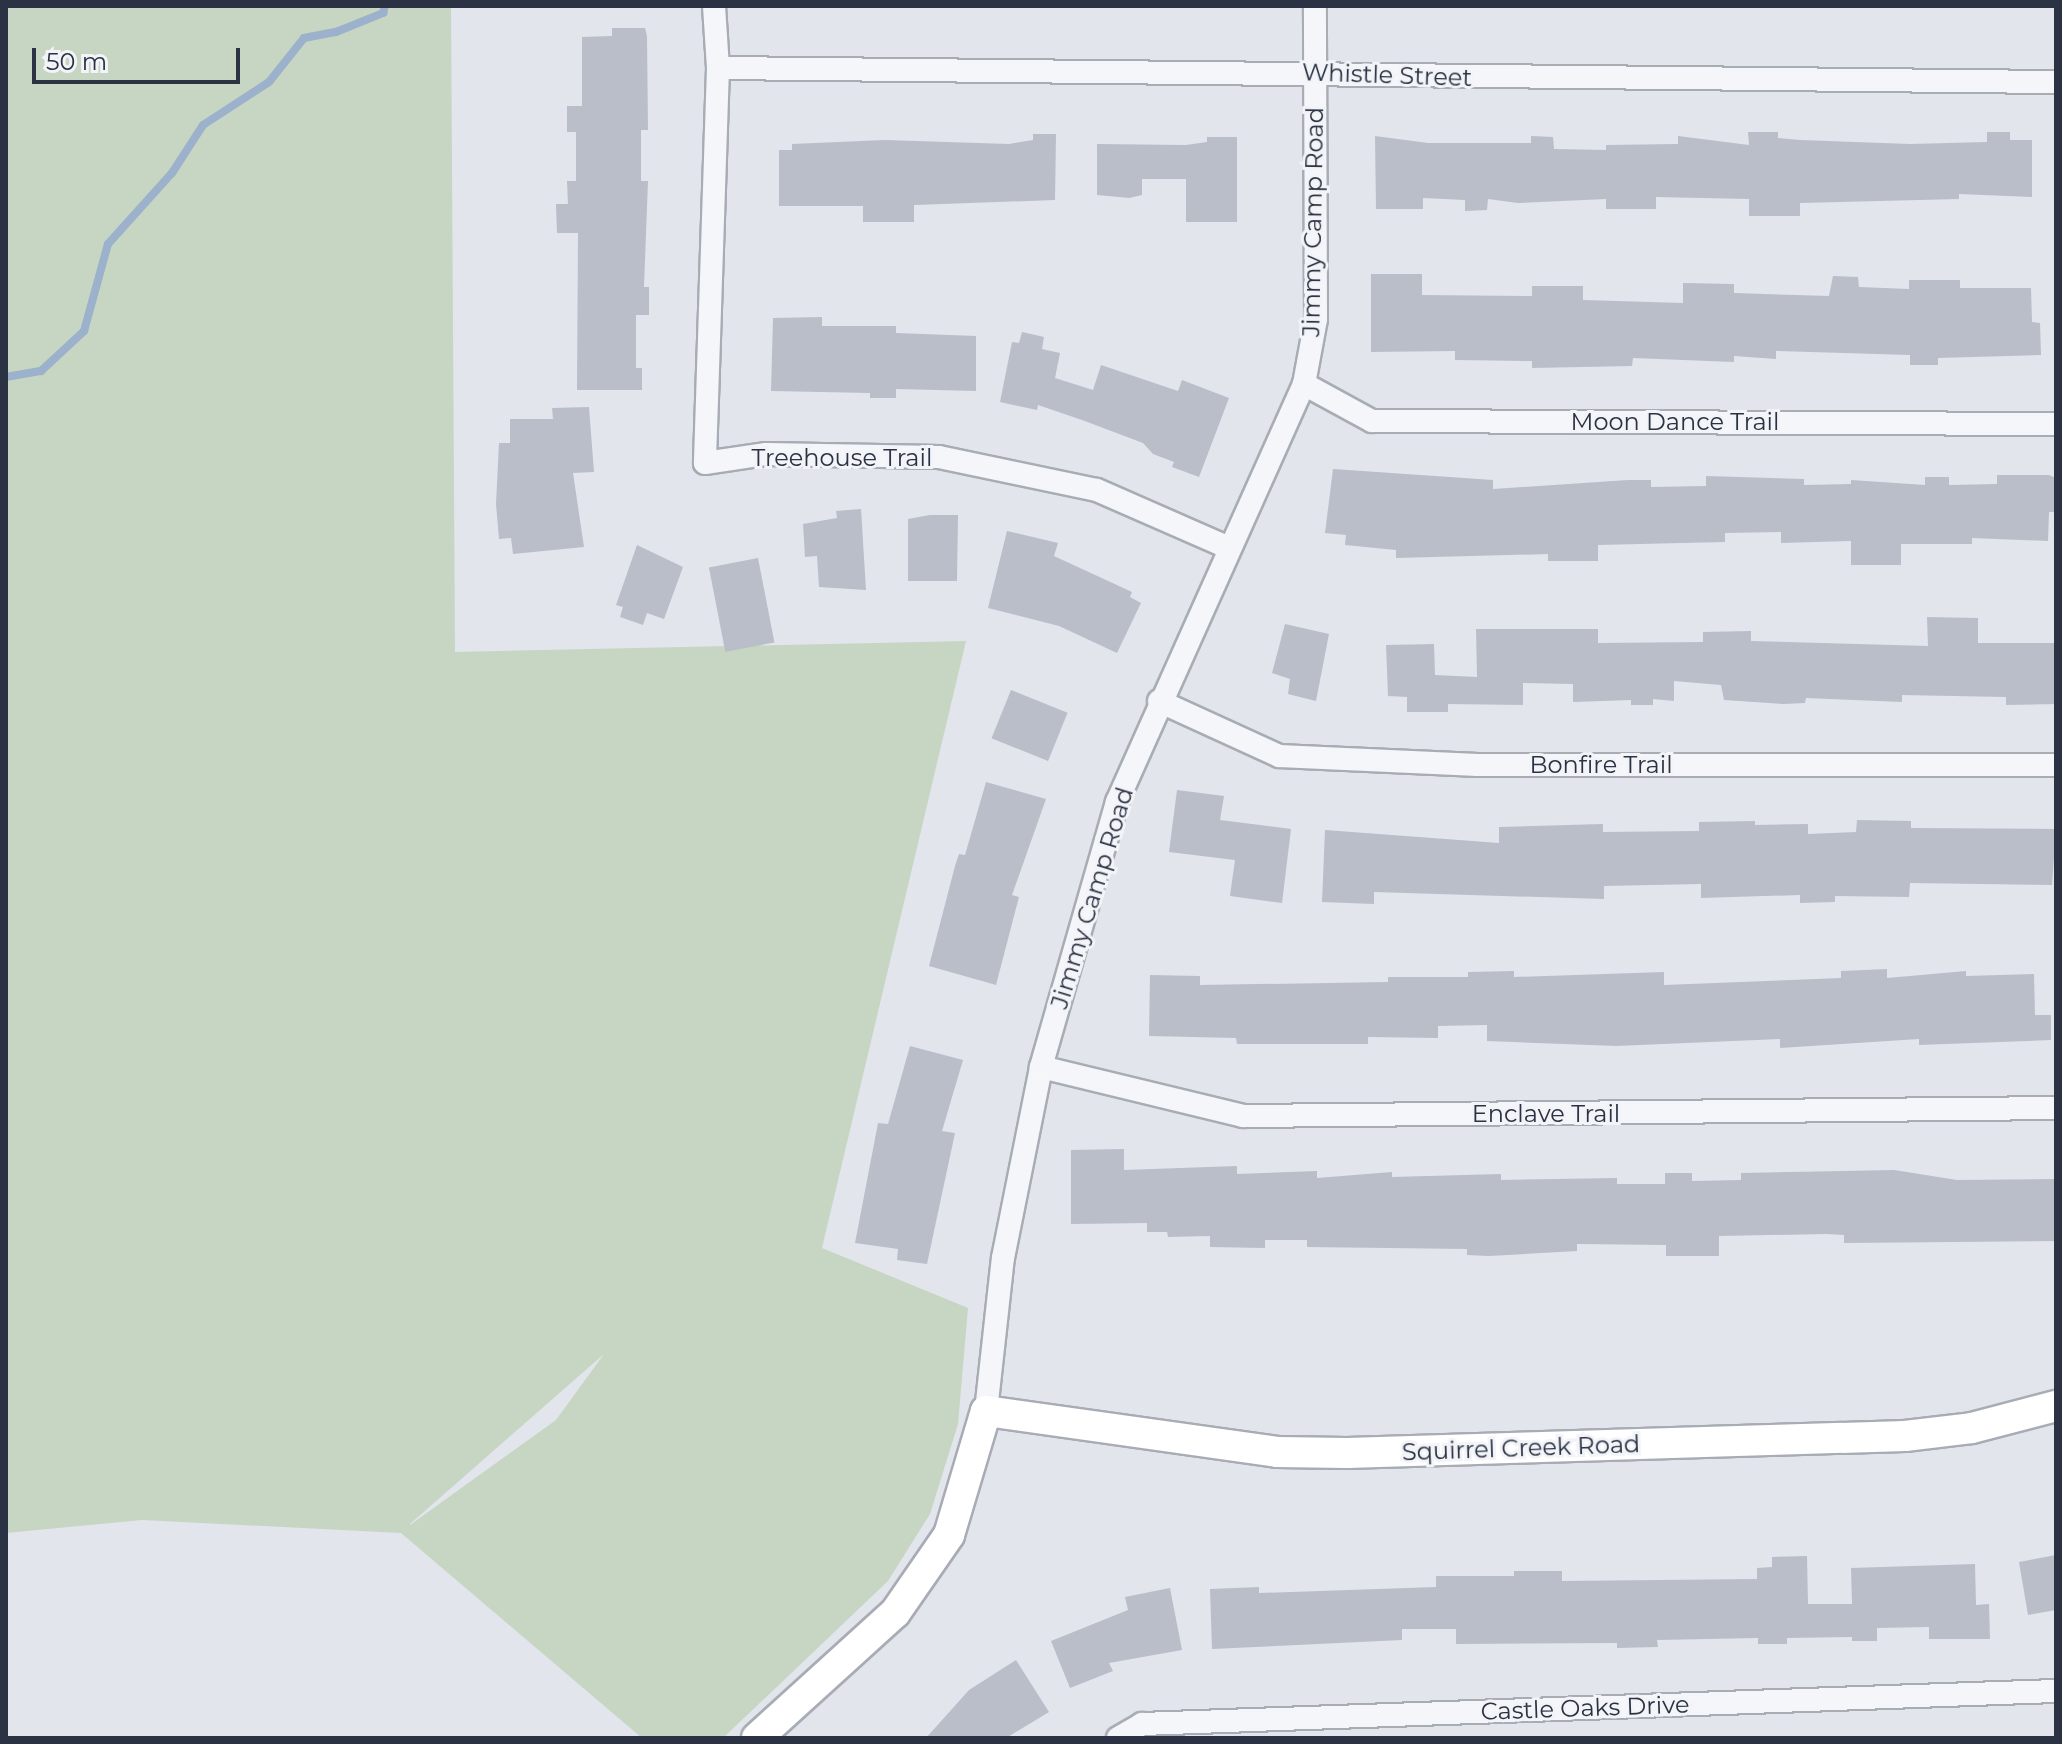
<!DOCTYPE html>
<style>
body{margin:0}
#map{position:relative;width:2062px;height:1744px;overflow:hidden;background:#e2e5eb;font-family:Montserrat,sans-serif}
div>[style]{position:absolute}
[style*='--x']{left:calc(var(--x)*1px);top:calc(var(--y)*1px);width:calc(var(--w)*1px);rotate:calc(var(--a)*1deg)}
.green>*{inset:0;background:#c7d5c3}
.stream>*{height:8px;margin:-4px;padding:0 4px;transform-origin:4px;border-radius:4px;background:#9cb1cb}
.building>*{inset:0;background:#b9bec8;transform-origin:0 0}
.roads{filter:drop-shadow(2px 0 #a7acb5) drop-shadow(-2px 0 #a7acb5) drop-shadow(0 2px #a7acb5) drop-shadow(0 -2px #a7acb5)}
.street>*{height:22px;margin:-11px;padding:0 11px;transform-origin:11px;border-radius:11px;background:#f5f6f9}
.secondary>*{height:30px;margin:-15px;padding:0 15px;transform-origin:15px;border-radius:15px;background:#fff}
span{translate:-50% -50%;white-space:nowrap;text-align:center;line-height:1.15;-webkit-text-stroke:6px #f2f4f8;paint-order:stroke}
.street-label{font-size:24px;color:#2a3243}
.frame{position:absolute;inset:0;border:8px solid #2a3243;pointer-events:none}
.scale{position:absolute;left:32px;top:48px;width:208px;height:36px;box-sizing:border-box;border:4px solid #2a3243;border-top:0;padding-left:10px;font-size:24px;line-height:28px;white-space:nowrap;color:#2a3243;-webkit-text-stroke:6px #f2f4f8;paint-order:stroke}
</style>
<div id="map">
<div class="green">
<i style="clip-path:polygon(evenodd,6px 6px,451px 6px,455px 652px,966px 641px,822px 1248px,968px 1308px,958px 1424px,930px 1514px,888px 1581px,723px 1738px,642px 1738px,401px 1533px,142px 1520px,6px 1533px,6px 6px,604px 1354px,556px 1420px,410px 1525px,410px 1524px,604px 1354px)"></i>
</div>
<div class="stream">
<i style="--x:6;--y:377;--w:36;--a:-10"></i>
<i style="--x:41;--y:371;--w:59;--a:-42.9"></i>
<i style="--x:84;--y:331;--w:90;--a:-74.6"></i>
<i style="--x:108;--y:244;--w:96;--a:-48"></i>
<i style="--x:172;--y:173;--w:57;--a:-57.1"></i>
<i style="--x:203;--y:125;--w:79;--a:-33.1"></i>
<i style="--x:269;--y:82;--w:56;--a:-51.5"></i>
<i style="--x:304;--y:38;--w:33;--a:-11"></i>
<i style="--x:336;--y:32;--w:51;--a:-22"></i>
<i style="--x:383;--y:13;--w:7;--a:-74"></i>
</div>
<div class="building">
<i style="clip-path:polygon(612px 28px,645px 28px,647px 36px,648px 130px,641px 130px,641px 181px,648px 181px,644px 287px,649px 287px,649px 315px,636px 315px,636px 368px,642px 368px,642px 390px,577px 390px,578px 233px,557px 233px,556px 204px,568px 204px,567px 181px,576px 181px,576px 132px,567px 132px,567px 106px,582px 106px,582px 37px,612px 36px)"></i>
<i style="clip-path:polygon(1748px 132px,1778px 132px,1778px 138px,1800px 140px,1910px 144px,1987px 142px,1987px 132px,2010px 132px,2010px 140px,2032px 140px,2032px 197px,1959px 194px,1959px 199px,1800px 203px,1800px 216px,1749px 216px,1749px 199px,1656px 197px,1656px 209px,1606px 209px,1606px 199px,1518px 203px,1488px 199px,1487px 210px,1465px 211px,1465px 200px,1423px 198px,1423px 209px,1376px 209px,1375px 136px,1428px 143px,1531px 143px,1531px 136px,1553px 137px,1554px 149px,1606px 150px,1606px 145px,1678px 144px,1678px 136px,1749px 145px)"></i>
<i style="clip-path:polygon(1033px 134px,1056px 134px,1055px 200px,914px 205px,914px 222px,863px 222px,863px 206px,779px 206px,779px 150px,792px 150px,792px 144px,885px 140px,1009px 144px,1033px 140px)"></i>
<i style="clip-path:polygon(1207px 137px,1237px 137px,1237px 222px,1186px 222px,1186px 179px,1142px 179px,1142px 195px,1129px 198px,1097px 195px,1097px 144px,1186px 145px,1207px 142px)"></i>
<i style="clip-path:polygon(1371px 274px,1422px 274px,1422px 295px,1532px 296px,1532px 286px,1583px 286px,1583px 300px,1683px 303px,1683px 283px,1734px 284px,1734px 293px,1829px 296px,1833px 276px,1858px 277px,1859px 287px,1909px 289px,1909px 280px,1960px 280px,1960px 288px,2031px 288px,2032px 322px,2040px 323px,2041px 355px,1938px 358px,1938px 365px,1910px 365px,1910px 355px,1776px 351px,1776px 359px,1734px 356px,1734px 362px,1633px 358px,1632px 366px,1532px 368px,1532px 361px,1455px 360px,1455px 351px,1371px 352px)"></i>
<i style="clip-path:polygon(822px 317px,822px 326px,896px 326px,896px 333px,976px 336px,976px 391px,896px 389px,896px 398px,870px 398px,870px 393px,771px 391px,773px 318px)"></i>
<i style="clip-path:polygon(1022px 332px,1044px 337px,1042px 349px,1060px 353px,1055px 378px,1093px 390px,1101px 365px,1178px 391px,1182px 380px,1229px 398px,1199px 477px,1172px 467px,1174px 462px,1153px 454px,1143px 443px,1082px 420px,1038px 405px,1037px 410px,1000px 402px,1012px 342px,1019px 343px)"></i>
<i style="clip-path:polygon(589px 407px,594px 472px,573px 473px,584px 547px,513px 554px,511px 538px,499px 539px,496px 504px,499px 443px,510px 443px,510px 419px,553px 419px,552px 408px)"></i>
<i style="clip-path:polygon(1333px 469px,1493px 480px,1493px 489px,1628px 480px,1651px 480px,1651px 487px,1706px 486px,1706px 476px,1804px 479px,1804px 485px,1851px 484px,1851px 480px,1925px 485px,1925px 477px,1949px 477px,1949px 485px,1997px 484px,1997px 475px,2049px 475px,2056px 478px,2056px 512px,2049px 512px,2048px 541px,1972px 538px,1972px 544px,1901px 544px,1901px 565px,1851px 565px,1851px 541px,1781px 543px,1781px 532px,1725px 533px,1725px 542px,1598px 545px,1598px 561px,1548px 561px,1548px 554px,1396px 558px,1396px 550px,1345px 545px,1346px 535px,1325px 533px)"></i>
<i style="clip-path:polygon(861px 509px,866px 590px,819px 587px,817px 556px,805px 557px,803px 524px,837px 518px,836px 511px)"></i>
<i style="clip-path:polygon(930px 515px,958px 515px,957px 581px,908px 581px,908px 519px)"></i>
<i style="clip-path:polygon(1007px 531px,1058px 543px,1054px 556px,1132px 592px,1130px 597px,1141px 603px,1117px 653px,1059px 626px,988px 608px)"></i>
<i style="clip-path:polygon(637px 545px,683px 567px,664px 619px,647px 613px,643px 625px,620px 617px,623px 607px,616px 605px)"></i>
<i style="left:758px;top:558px;width:86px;height:50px;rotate:79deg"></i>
<i style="clip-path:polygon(1927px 617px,1978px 618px,1978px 643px,2056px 643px,2056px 704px,2006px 705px,2006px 697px,1902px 695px,1902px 702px,1806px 698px,1805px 703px,1783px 704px,1724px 700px,1721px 685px,1674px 681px,1674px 701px,1653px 699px,1653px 705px,1631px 705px,1631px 700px,1573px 702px,1573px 684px,1523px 683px,1523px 705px,1448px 704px,1448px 712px,1407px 712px,1407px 697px,1388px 696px,1386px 645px,1434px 644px,1435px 675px,1477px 677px,1476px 629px,1598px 629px,1598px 643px,1703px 642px,1703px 632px,1751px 631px,1751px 641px,1928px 646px)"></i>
<i style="clip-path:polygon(1285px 624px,1329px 634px,1316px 701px,1288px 694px,1290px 679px,1272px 673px)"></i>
<i style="left:1011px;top:690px;width:61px;height:52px;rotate:22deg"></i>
<i style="clip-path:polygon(986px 782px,1046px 799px,1012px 895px,1019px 897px,996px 985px,929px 966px,955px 866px,959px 854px,965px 855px)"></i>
<i style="clip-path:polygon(1177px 790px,1224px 796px,1220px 820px,1291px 829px,1282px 903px,1230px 896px,1235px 860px,1169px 852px)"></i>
<i style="clip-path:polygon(1857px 820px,1911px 821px,1911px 828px,2056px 829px,2052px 885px,1910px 883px,1909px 897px,1835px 896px,1835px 902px,1800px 903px,1800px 895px,1701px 898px,1701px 884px,1604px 886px,1604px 899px,1374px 892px,1374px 904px,1322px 902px,1325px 830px,1499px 843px,1499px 827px,1603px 824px,1603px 832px,1699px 831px,1699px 822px,1755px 821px,1755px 825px,1808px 824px,1808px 834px,1856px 832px)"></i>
<i style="clip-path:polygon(1887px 969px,1887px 978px,1966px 971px,1966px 976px,2034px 974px,2035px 1015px,2051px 1015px,2051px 1040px,1919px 1045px,1919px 1039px,1780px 1048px,1780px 1039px,1616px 1046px,1487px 1041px,1487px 1025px,1438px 1026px,1438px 1038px,1368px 1037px,1368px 1044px,1237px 1044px,1236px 1038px,1149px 1036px,1150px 975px,1200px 976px,1200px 985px,1388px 982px,1388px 977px,1468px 977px,1468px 972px,1514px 971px,1514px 977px,1664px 972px,1664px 985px,1841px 978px,1841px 971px)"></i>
<i style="clip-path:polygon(910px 1046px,963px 1060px,942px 1131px,955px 1133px,927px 1264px,897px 1260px,898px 1249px,855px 1243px,878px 1123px,888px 1124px)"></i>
<i style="clip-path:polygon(1124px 1149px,1124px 1170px,1237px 1166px,1237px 1174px,1317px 1171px,1317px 1178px,1392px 1172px,1392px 1177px,1501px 1174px,1501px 1180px,1617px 1178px,1617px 1184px,1665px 1184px,1665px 1173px,1692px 1173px,1692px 1181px,1741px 1180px,1741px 1173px,1894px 1170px,1957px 1180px,2056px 1179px,2056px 1241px,1844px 1243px,1844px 1235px,1826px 1234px,1719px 1236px,1719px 1256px,1666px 1256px,1666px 1245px,1577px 1244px,1577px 1251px,1489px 1256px,1467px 1255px,1467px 1249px,1307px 1247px,1307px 1240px,1265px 1240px,1265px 1248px,1210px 1247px,1210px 1236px,1168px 1237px,1167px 1232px,1147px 1232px,1147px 1223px,1071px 1224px,1071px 1150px)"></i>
<i style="clip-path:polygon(2056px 1555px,2056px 1610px,2028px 1615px,2019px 1562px)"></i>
<i style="clip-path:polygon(1807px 1556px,1808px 1604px,1852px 1604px,1851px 1568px,1975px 1564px,1976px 1605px,1989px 1604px,1990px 1639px,1929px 1639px,1929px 1627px,1877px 1628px,1877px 1641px,1852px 1641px,1852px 1637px,1787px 1638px,1787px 1644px,1758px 1644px,1758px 1638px,1657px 1640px,1658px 1647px,1617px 1648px,1617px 1643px,1456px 1644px,1456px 1629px,1402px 1629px,1402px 1640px,1212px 1649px,1210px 1589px,1259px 1587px,1259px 1593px,1436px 1587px,1436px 1576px,1514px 1576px,1514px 1571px,1562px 1571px,1562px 1581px,1757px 1579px,1757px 1568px,1772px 1567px,1772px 1557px)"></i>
<i style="clip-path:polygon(1170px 1588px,1182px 1650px,1109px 1663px,1113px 1671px,1070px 1688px,1051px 1641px,1128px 1610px,1125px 1597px)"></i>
<i style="clip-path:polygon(1016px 1660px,1049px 1712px,1006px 1738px,926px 1738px,969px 1690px)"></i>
</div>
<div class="roads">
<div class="street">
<i style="--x:714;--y:6;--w:62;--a:86.3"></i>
<i style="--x:718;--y:68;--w:395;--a:91.9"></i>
<i style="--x:705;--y:463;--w:62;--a:-8.4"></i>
<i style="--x:766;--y:454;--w:173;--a:1"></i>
<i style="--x:939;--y:457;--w:161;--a:11.8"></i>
<i style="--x:1097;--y:490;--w:144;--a:23.7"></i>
<i style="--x:718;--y:68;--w:1338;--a:0.6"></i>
<i style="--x:1304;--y:384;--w:77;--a:28.6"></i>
<i style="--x:1372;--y:421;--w:684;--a:0.25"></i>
<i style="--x:1159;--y:701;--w:132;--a:24.6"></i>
<i style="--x:1279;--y:756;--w:199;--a:2.6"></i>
<i style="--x:1478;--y:765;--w:578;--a:0"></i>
<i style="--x:1041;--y:1067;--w:208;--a:13.6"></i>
<i style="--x:1243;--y:1116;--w:813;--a:-0.56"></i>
<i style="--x:986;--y:1411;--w:154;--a:-83.7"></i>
<i style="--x:1003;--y:1258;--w:195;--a:-78.7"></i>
<i style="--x:1041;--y:1067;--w:276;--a:-74"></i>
<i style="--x:1117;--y:802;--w:458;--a:-65.9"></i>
<i style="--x:1304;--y:384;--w:66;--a:-79.5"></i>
<i style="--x:1316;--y:319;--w:313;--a:-90.2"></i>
<i style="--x:1118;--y:1738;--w:28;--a:-30"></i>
<i style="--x:1142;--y:1724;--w:915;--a:-2.07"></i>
</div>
<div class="secondary">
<i style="--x:757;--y:1738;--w:186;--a:-42.2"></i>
<i style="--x:895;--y:1613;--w:95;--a:-55.3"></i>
<i style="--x:949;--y:1535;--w:129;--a:-73.4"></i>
<i style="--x:986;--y:1411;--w:294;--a:8"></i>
<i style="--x:1277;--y:1452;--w:70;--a:0.8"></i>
<i style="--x:1347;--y:1453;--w:558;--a:-1.75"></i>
<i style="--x:1905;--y:1436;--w:67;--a:-6.8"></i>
<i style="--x:1972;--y:1428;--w:87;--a:-14.7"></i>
</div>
</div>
<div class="street-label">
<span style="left:1387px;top:75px;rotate:2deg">Whistle Street</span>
<span style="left:1313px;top:222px;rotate:-89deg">Jimmy Camp Road</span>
<span style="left:1675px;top:422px">Moon Dance Trail</span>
<span style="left:842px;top:458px">Treehouse Trail</span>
<span style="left:1601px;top:765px">Bonfire Trail</span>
<span style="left:1092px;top:898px;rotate:-73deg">Jimmy Camp Road</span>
<span style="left:1546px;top:1114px">Enclave Trail</span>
<span style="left:1521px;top:1448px;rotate:-2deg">Squirrel Creek Road</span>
<span style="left:1585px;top:1708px;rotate:-2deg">Castle Oaks Drive</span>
</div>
<div class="frame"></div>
<div class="scale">50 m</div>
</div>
